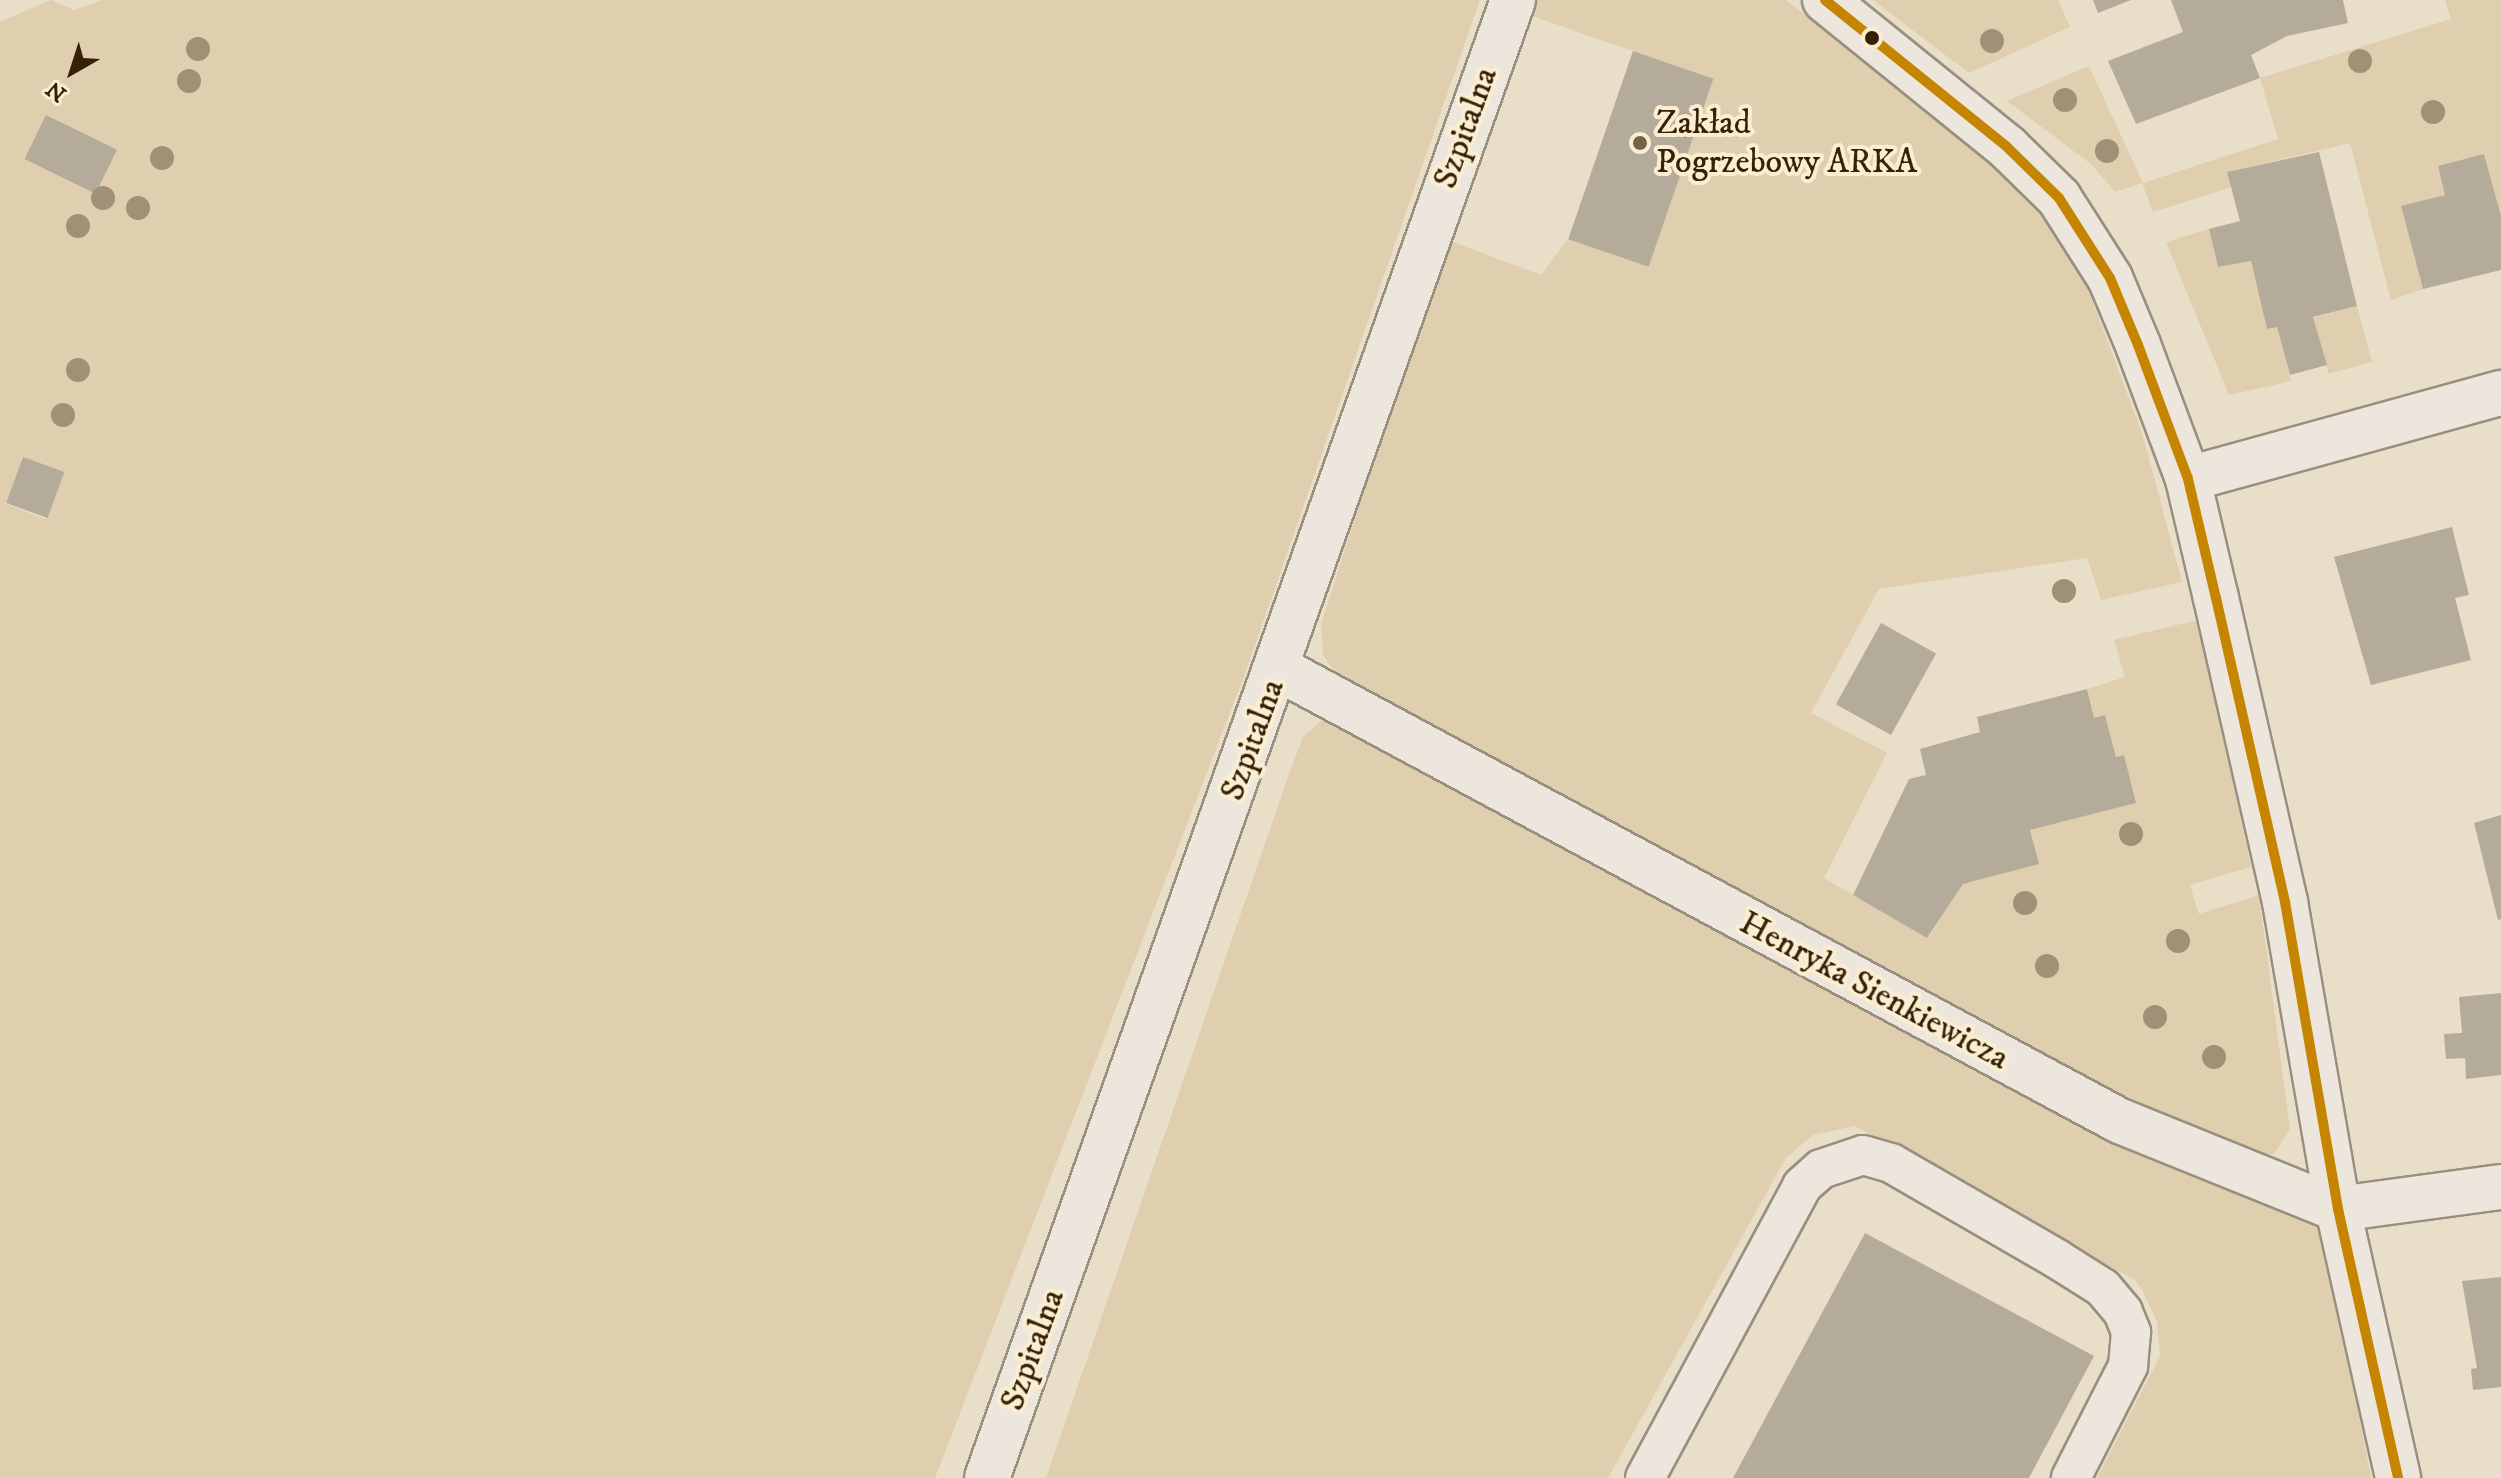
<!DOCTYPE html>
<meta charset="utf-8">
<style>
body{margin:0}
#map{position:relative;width:2501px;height:1478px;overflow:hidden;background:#e9dec8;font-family:"IM FELL DW Pica",serif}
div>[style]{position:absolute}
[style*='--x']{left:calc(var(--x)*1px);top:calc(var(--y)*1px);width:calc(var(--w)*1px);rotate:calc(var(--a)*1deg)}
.green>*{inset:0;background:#dfcfaf;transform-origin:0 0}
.building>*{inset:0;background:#b4ab9a;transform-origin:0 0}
.roads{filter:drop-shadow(2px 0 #988f7f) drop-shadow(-2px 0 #988f7f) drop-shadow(0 2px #988f7f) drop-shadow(0 -2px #988f7f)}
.lane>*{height:38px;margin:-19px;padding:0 19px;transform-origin:19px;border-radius:19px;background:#ece6dc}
.street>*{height:44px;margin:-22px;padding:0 22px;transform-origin:22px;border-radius:22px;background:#ece6dc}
.bus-1>*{height:10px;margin:-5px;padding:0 5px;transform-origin:5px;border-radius:5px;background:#c68501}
.trees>*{width:24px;height:24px;margin:-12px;border-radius:50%;background:#a09076}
.dots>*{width:22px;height:22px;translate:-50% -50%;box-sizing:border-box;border:4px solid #faedd2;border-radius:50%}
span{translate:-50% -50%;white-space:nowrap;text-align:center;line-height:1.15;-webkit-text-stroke:8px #faedd2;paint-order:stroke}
.poi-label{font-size:34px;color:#352105}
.left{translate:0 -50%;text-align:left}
.street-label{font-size:34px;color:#352105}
.north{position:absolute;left:32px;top:32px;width:80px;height:80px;-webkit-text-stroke:6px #faedd2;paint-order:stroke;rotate:219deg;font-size:22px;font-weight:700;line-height:32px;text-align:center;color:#352105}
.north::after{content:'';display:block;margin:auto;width:28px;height:36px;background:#352105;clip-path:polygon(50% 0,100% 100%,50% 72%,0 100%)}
</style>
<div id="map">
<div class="green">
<i style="clip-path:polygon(evenodd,51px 0,74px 10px,102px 0,1480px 0,1246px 671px,935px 1478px,0 1478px,0 22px,51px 0,64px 472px,45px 519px,6px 504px,5px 503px,64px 472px)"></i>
<i style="clip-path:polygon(1534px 0,1786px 0,1990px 162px,2063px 239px,2087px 287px,2142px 433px,2182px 582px,2101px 600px,2087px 558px,1879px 589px,1811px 713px,1887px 753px,1824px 878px,1928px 938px,1963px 884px,2038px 864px,2030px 830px,2135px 803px,2124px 756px,2116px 757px,2105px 715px,2094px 718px,2087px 689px,2125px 677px,2114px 640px,2198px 620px,2251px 867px,2190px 885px,2199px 914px,2259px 895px,2290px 1129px,2274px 1154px,2259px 1155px,2129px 1098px,1359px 689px,1329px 665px,1323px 654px,1321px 624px,1445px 239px,1541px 275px,1568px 239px,1648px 266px,1713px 79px,1529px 15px)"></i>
<i style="clip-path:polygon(1873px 0,2058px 0,2070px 27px,1969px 73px)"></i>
<i style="clip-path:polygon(2445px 0,2501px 0,2501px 216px,2484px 154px,2438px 166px,2445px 195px,2401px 206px,2423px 289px,2391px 300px,2350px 143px,2228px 172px,2232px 187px,2153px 212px,2142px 183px,2115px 192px,2092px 165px,2007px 101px,2089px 66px,2143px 183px,2278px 139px,2260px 78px,2451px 19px)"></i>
<i style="clip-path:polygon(2209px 229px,2218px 267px,2251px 261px,2267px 329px,2277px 327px,2291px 381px,2229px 395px,2166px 242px)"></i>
<i style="left:2357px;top:306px;width:58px;height:45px;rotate:75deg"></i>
<i style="clip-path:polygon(1321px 721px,1332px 721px,2323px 1225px,2371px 1478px,2097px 1478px,2160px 1356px,2157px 1322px,2142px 1289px,2135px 1280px,1855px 1126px,1813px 1135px,1786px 1158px,1608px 1478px,1046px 1478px,1289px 774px,1303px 737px)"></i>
</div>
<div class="building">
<i style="clip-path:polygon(2093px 0,2131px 0,2098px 13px)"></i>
<i style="clip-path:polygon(2171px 0,2343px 0,2348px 23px,2287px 36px,2251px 55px,2260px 78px,2136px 124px,2108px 61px,2183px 32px)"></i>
<i style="left:1633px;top:51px;width:85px;height:199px;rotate:19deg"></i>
<i style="left:46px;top:115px;width:79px;height:49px;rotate:26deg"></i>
<i style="clip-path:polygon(2319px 152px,2357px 306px,2313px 317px,2327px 365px,2290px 375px,2277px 327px,2267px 329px,2251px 261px,2218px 267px,2209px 229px,2240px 221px,2227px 172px)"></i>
<i style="clip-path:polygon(2484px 154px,2501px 216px,2501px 270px,2423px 289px,2401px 206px,2445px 195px,2438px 166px)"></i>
<i style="left:23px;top:457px;width:44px;height:49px;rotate:20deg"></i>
<i style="clip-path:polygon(2452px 527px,2469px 595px,2455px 598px,2471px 660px,2371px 685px,2334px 557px)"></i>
<i style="left:1881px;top:623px;width:63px;height:93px;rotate:29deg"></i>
<i style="clip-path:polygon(2087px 689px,2094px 718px,2105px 715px,2116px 757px,2124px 755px,2136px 803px,2030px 830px,2039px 864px,1963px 884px,1927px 938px,1853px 895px,1909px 779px,1926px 775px,1920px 749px,1980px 732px,1977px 717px)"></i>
<i style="clip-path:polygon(2501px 815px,2501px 919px,2498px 920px,2474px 823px)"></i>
<i style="clip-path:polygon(2501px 993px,2501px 1075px,2466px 1079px,2465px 1058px,2446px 1059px,2444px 1034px,2462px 1033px,2459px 997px)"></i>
<i style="clip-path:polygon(1865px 1233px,2094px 1356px,2029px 1478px,1733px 1478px)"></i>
<i style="clip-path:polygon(2501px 1277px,2501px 1387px,2473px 1390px,2471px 1369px,2477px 1368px,2462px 1281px)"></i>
</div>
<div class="roads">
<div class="lane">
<i style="--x:1645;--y:1478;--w:332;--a:-61.7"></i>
<i style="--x:1802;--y:1186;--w:25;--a:-42"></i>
<i style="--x:1821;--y:1169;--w:44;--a:-18.4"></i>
<i style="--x:1863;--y:1155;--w:29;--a:16"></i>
<i style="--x:1891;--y:1163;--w:192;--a:30"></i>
<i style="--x:2057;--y:1259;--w:54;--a:32.2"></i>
<i style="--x:2103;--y:1288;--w:31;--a:50"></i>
<i style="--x:2123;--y:1312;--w:22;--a:68"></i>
<i style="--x:2131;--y:1332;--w:34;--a:95"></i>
<i style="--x:2128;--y:1366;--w:126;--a:117"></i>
</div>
<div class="street">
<i style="--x:1825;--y:0;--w:234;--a:38.9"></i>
<i style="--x:2007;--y:147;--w:73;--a:44.4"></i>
<i style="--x:2059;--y:198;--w:95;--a:57.5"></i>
<i style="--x:2110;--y:278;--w:73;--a:67.3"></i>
<i style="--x:2138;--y:345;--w:143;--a:69.5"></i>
<i style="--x:2188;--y:479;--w:122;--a:76.8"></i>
<i style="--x:2216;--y:598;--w:312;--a:77.2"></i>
<i style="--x:2285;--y:902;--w:312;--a:80.2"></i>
<i style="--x:2338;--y:1209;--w:276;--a:77.4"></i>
<i style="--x:2188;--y:479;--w:325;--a:-15.4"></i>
<i style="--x:1279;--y:669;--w:955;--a:28.26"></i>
<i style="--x:2120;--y:1121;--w:235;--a:22"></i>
<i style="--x:2338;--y:1209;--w:164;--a:-7.7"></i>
<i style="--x:987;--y:1478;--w:1569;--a:-70.41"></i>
</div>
</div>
<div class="bus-1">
<i style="--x:1825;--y:0;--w:234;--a:38.9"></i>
<i style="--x:2007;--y:147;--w:73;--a:44.4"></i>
<i style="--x:2059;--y:198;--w:95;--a:57.5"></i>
<i style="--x:2110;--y:278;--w:73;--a:67.3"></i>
<i style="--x:2138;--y:345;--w:143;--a:69.5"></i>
<i style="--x:2188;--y:479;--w:122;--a:76.8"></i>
<i style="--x:2216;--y:598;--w:312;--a:77.2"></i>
<i style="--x:2285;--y:902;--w:312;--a:80.2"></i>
<i style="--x:2338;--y:1209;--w:276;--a:77.4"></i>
</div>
<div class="trees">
<i style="left:1992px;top:41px"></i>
<i style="left:198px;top:49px"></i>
<i style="left:2360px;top:61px"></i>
<i style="left:189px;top:81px"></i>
<i style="left:2065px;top:100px"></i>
<i style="left:2433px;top:112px"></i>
<i style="left:2107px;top:151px"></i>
<i style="left:162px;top:158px"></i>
<i style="left:103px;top:198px"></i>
<i style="left:138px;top:208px"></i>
<i style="left:78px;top:226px"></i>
<i style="left:78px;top:370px"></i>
<i style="left:63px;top:415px"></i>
<i style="left:2064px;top:591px"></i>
<i style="left:2131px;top:834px"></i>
<i style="left:2025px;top:903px"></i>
<i style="left:2178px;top:941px"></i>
<i style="left:2047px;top:966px"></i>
<i style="left:2155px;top:1017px"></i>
<i style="left:2214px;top:1057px"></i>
</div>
<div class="dots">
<i style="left:1872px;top:38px;background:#352105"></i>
<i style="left:1640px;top:143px;background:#746349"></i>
</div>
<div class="poi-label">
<span class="left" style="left:1656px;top:143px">Zakład<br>Pogrzebowy ARKA</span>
</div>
<div class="street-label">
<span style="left:1466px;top:128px;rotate:-70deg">Szpitalna</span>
<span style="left:1253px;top:740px;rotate:-70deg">Szpitalna</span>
<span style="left:1874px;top:991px;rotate:28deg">Henryka Sienkiewicza</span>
<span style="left:1033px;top:1350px;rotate:-70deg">Szpitalna</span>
</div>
<div class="north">N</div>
</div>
